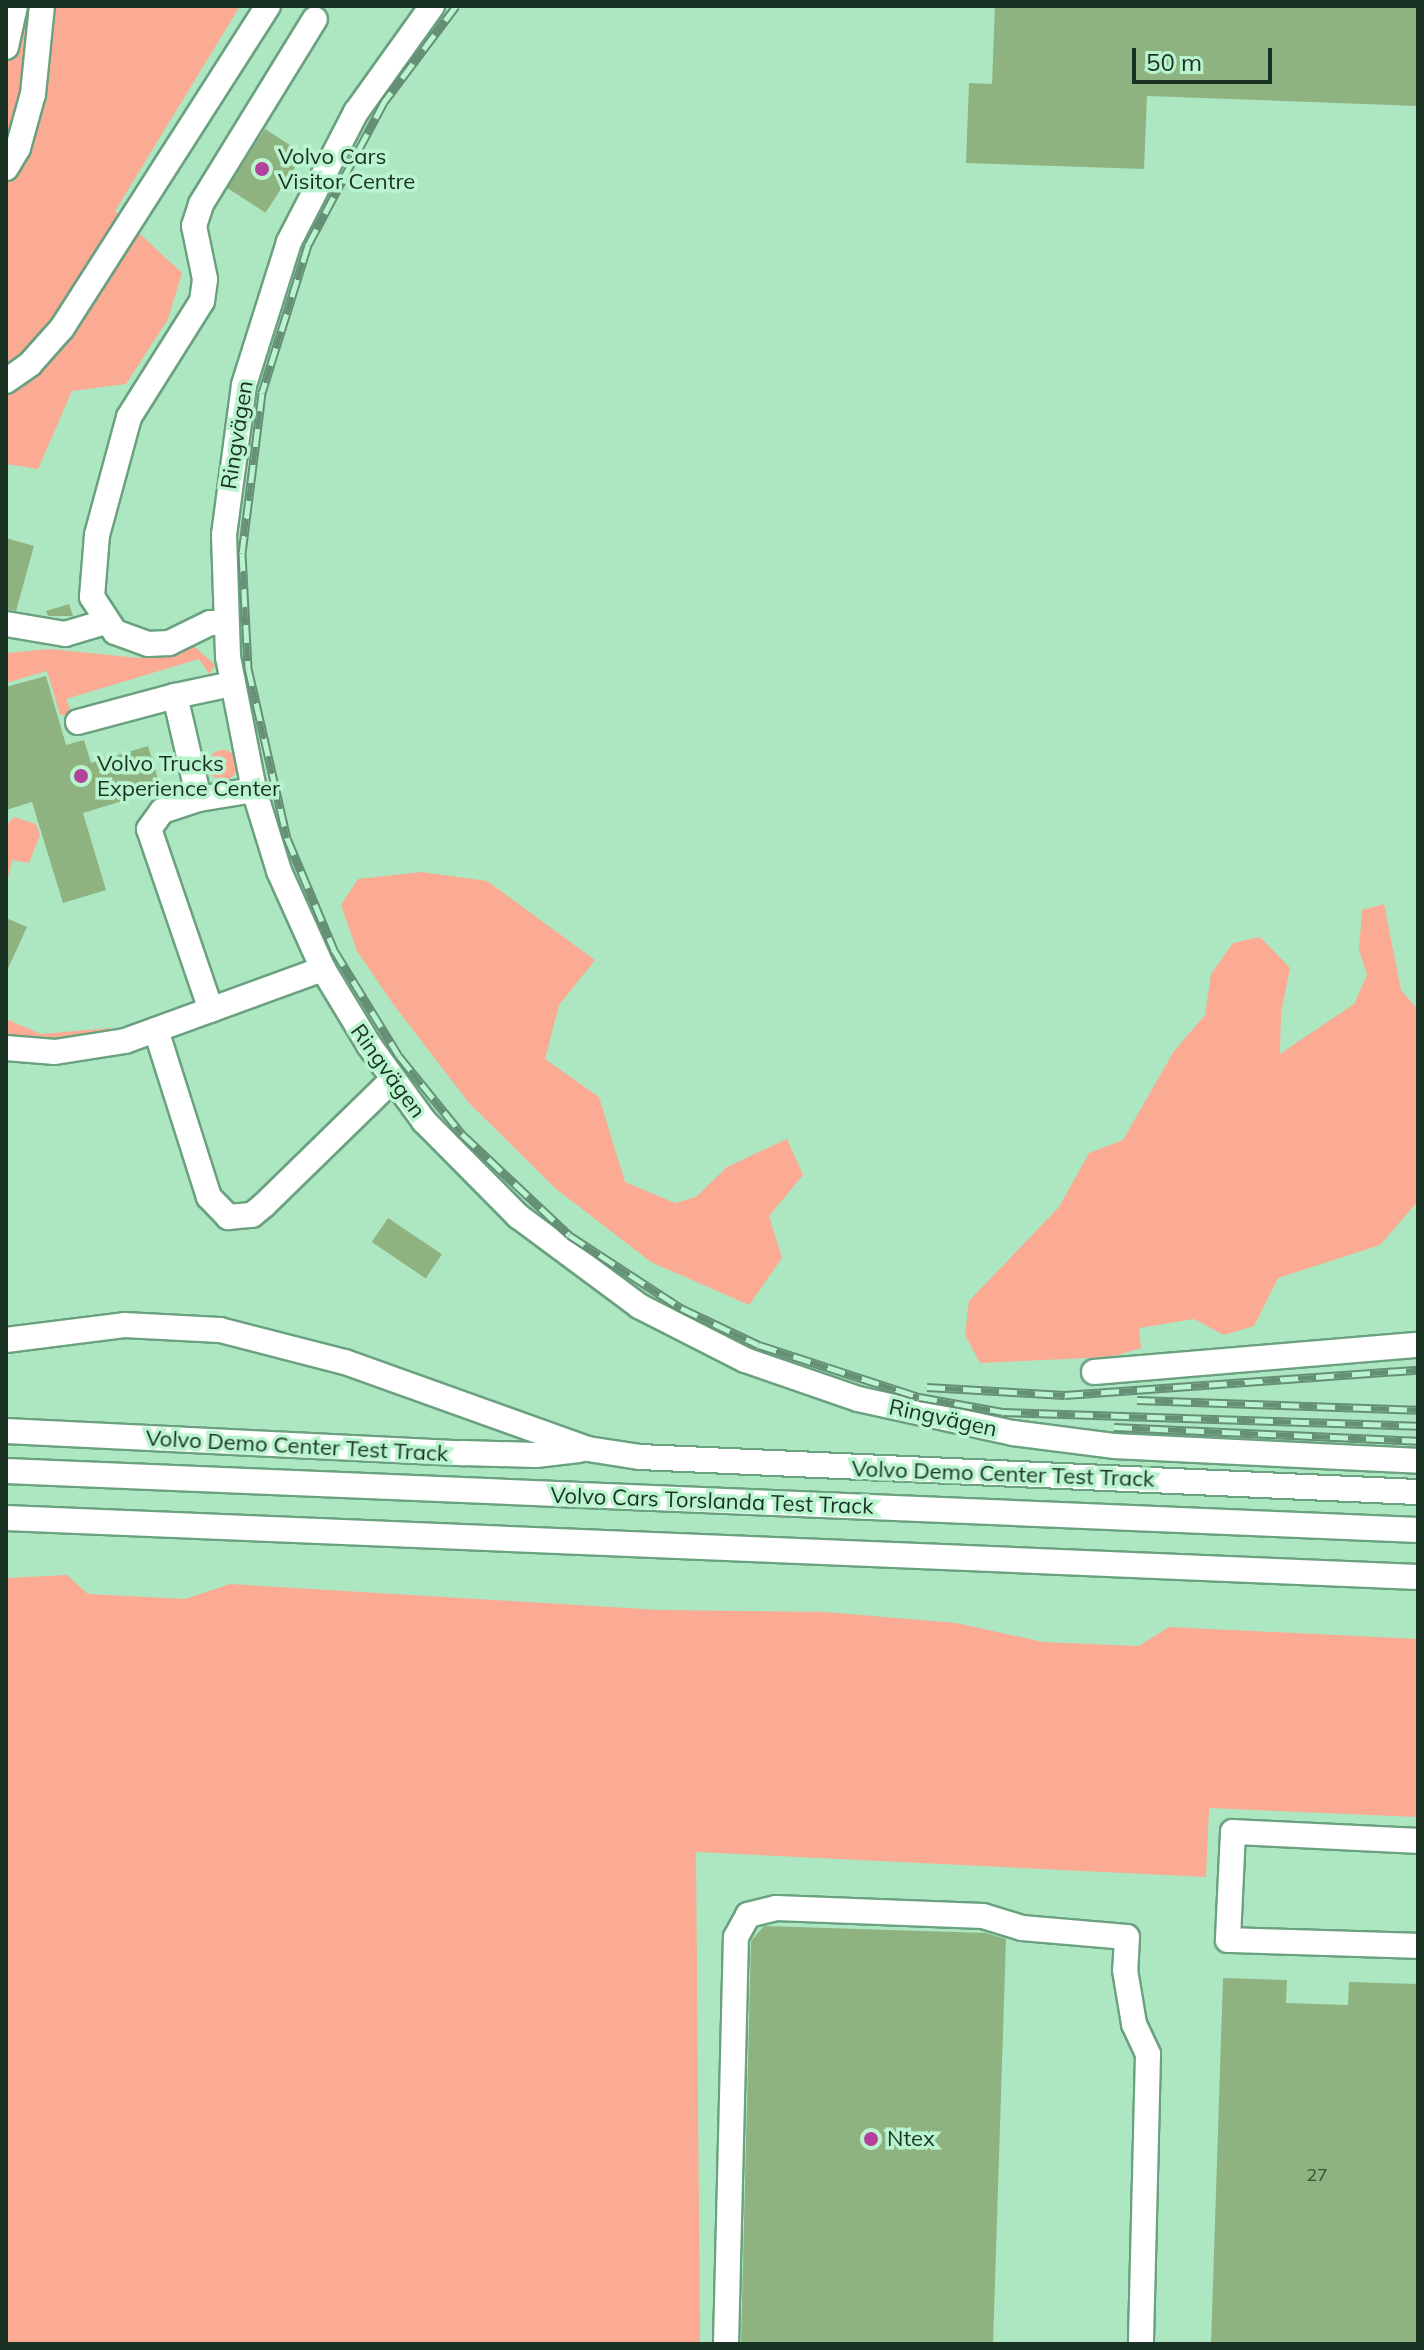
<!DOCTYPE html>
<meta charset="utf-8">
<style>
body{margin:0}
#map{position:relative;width:1424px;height:2350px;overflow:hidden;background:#ade7c2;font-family:Mulish,sans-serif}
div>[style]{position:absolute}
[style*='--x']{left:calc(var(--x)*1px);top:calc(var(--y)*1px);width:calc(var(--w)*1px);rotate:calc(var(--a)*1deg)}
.green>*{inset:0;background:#fbaa93}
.round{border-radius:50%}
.building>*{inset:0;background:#8fb281;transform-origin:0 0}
.roads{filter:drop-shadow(2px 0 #6aa17f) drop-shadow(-2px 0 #6aa17f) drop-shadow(0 2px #6aa17f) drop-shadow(0 -2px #6aa17f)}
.minor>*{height:24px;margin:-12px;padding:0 12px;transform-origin:12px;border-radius:12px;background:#fff}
.rail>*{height:9px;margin-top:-4.5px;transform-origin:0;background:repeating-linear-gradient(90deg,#baf4cf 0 18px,#669076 0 36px);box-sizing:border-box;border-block:2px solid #669076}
.dots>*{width:22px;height:22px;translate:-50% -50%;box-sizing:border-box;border:4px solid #baf4cf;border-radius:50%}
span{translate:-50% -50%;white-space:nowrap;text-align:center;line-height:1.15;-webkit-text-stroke:7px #baf4cf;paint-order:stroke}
.number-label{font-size:18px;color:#37523b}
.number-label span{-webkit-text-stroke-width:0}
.poi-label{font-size:22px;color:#1a3224}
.left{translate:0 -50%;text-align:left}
.street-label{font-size:22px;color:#1a3224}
.frame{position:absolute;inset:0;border:8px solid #1a3224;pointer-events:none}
.scale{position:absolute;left:1132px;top:48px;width:140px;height:36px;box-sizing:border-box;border:4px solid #1a3224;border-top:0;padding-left:10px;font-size:24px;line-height:28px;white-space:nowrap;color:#1a3224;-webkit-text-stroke:6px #baf4cf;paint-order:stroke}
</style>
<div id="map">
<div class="green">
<i style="clip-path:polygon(6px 6px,240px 6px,115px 211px,182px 273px,168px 319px,126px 384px,72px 391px,38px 469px,6px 464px)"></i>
<i style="clip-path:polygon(194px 646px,215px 665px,209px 674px,199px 659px,66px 699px,73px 716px,60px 715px,47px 671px,6px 683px,6px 653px,50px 649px,139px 658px)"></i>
<i class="round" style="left:208px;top:750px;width:30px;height:30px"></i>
<i style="clip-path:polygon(14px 817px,36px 824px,40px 835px,29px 863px,12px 860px,6px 886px,6px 825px)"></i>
<i style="clip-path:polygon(421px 872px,487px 881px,595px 960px,559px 1005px,545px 1059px,599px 1097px,625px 1182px,675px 1203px,696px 1197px,727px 1167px,787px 1139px,803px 1175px,769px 1216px,782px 1258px,749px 1305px,651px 1262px,556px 1189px,469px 1103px,393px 1004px,357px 951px,341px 905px,358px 879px)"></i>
<i style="clip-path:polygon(1384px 904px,1401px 990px,1418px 1010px,1418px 1201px,1380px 1245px,1278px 1278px,1254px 1326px,1224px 1335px,1194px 1319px,1139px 1328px,1141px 1348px,1111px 1357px,980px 1363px,965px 1335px,969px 1301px,1059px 1207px,1089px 1153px,1123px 1140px,1174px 1051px,1205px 1015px,1211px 974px,1233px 943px,1260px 937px,1290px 968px,1281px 1013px,1280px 1054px,1354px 1004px,1367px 975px,1359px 950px,1362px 910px)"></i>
<i style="clip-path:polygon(6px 1019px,41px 1034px,110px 1028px,111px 1034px,64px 1042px,6px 1037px)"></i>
<i style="clip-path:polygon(67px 1575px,88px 1594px,185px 1599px,230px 1584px,660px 1610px,825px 1612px,956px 1623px,1043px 1642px,1139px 1646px,1169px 1627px,1418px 1639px,1418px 1817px,1209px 1808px,1206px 1877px,696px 1852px,700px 2344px,12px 2344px,6px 2341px,6px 1578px)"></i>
</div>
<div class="building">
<i style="clip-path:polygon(995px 6px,1418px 6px,1418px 106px,1147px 96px,1144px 169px,966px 163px,969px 83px,992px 84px)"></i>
<i style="left:265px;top:129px;width:46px;height:70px;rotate:33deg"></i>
<i style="clip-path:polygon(6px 538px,34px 546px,16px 611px,6px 609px)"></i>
<i style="clip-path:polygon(69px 604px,73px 616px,48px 616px,46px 611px)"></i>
<i style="clip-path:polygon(46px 676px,66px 745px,84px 740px,91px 763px,148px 746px,161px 789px,83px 813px,106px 890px,63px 903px,32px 802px,6px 810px,6px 687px)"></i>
<i style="clip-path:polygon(6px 918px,27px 927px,6px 973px)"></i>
<i style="left:388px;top:1218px;width:65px;height:29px;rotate:34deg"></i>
<i style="clip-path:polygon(764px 1926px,986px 1933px,1006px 1939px,993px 2344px,741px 2344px,751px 1941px)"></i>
<i style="clip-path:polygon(1223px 1978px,1287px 1980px,1286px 2003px,1348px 2005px,1349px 1982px,1418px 1984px,1418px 2344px,1211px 2344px)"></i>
</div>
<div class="roads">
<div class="minor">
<i style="--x:432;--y:6;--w:130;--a:125.6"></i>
<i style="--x:356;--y:112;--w:146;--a:117.3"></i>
<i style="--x:289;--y:242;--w:150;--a:107.5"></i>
<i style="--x:244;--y:385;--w:151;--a:97.6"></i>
<i style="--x:224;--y:535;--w:122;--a:88.1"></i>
<i style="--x:228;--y:657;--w:136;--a:78.9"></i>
<i style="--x:254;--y:790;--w:85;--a:72.8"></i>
<i style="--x:279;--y:871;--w:107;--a:65.8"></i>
<i style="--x:323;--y:969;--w:89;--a:58.8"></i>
<i style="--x:369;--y:1045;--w:94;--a:54.1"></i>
<i style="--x:424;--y:1121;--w:134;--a:45.3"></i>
<i style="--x:518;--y:1216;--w:151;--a:36.6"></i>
<i style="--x:639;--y:1306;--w:119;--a:27"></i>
<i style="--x:745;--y:1360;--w:120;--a:19"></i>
<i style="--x:858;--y:1399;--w:159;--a:12.4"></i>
<i style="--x:1013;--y:1433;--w:103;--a:7.3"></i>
<i style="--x:1115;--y:1446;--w:303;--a:2.8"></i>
<i style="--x:6;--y:47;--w:42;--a:-77.6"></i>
<i style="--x:6;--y:168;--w:23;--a:-59"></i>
<i style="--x:18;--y:148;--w:56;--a:-74.5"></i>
<i style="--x:33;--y:94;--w:88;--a:-84.2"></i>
<i style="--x:6;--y:381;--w:29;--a:-35"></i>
<i style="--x:30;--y:364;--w:48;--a:-48.4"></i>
<i style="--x:62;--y:328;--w:382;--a:-57.4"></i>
<i style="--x:225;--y:623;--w:15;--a:180"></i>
<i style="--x:210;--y:623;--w:46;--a:154"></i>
<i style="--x:169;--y:643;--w:21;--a:177"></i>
<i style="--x:148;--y:644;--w:35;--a:-160"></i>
<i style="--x:115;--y:632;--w:42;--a:-123.3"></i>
<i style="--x:92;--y:597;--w:62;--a:-85.4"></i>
<i style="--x:97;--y:535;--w:122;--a:-74.8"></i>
<i style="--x:129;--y:417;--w:137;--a:-57.8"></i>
<i style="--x:202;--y:301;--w:22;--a:-82"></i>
<i style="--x:205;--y:279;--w:54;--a:-101.7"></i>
<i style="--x:194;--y:226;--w:23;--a:-72"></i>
<i style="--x:201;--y:204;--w:217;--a:-58.4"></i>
<i style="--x:6;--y:624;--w:60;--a:9.6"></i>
<i style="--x:65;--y:634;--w:42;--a:-16.7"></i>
<i style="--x:78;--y:722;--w:100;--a:-15"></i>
<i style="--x:199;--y:799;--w:106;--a:-103.1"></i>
<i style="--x:175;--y:696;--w:58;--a:-11.9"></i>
<i style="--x:211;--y:1010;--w:191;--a:-108.9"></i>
<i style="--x:149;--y:829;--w:22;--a:-54"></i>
<i style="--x:162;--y:811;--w:39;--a:-18"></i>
<i style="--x:199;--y:799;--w:56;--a:-9.3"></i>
<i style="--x:156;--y:1030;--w:175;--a:72.4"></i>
<i style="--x:209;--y:1197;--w:28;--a:46"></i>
<i style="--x:228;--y:1217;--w:24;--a:-5"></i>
<i style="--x:252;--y:1215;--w:16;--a:-40"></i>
<i style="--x:264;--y:1205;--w:179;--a:-44.3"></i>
<i style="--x:6;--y:1048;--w:49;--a:4.7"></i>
<i style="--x:55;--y:1052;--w:71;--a:-8.9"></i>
<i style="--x:125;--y:1041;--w:211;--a:-20"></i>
<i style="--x:6;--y:1340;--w:119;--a:-7.2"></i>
<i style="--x:124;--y:1325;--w:96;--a:3"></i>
<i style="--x:220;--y:1330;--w:129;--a:14.4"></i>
<i style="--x:345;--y:1362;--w:258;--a:19.7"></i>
<i style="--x:588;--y:1449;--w:53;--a:8.7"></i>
<i style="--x:640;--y:1457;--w:779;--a:2.58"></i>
<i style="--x:1094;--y:1372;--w:325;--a:-4.8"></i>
<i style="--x:6;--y:1431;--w:458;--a:2.8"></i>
<i style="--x:463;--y:1453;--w:73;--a:1.6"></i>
<i style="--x:536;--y:1455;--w:43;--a:-6.6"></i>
<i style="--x:6;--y:1471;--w:1413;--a:2.39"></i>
<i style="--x:6;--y:1518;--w:1413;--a:2.39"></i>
<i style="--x:1418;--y:1841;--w:185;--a:-177.2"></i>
<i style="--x:1233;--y:1832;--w:108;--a:92.7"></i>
<i style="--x:1228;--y:1940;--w:190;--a:1.8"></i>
<i style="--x:726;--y:2344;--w:407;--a:-88.6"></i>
<i style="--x:736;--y:1937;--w:25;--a:-61"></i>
<i style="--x:748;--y:1915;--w:29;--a:-14"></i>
<i style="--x:776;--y:1908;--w:207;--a:2.2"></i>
<i style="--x:983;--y:1916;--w:41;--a:17.1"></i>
<i style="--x:1022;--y:1928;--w:105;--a:4.9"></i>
<i style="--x:1127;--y:1937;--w:33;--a:93"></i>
<i style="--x:1125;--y:1970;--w:55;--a:80.5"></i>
<i style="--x:1134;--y:2024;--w:33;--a:65"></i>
<i style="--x:1148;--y:2054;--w:290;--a:91.4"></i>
</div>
</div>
<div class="rail">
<i style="--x:456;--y:6;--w:120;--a:126.9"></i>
<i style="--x:384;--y:102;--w:162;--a:118"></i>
<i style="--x:308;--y:245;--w:155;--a:107.3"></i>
<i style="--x:262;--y:393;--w:161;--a:97.1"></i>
<i style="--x:242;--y:553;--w:115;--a:87"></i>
<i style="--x:248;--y:668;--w:174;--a:77.1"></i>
<i style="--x:287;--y:838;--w:121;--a:67.2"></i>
<i style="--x:334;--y:950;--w:124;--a:58.5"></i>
<i style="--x:399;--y:1056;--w:100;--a:51.1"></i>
<i style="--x:462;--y:1134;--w:147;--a:43.3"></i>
<i style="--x:569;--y:1235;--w:134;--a:33.1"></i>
<i style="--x:681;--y:1308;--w:86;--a:25.4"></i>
<i style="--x:759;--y:1345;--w:168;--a:18"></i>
<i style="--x:919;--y:1397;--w:85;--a:10.1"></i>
<i style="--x:1003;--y:1412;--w:415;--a:1.9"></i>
<i style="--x:927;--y:1387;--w:138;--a:3.3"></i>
<i style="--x:1065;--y:1395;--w:354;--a:-4.1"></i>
<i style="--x:1137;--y:1400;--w:281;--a:2"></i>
<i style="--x:1114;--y:1427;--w:304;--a:2.6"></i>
</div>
<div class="dots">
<i style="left:262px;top:169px;background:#b4419c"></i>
<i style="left:81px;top:776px;background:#b4419c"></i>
<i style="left:871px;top:2139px;background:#b4419c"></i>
</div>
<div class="number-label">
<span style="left:1317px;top:2175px">27</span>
</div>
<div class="poi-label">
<span class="left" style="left:278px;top:169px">Volvo Cars<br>Visitor Centre</span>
<span class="left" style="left:97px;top:776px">Volvo Trucks<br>Experience Center</span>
<span class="left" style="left:887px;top:2139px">Ntex</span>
</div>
<div class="street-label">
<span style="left:237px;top:435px;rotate:-81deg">Ringvägen</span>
<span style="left:388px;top:1071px;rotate:54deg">Ringvägen</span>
<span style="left:943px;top:1418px;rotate:12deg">Ringvägen</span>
<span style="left:297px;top:1446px;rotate:3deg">Volvo Demo Center Test Track</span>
<span style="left:1003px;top:1474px;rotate:2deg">Volvo Demo Center Test Track</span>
<span style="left:712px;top:1501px;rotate:2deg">Volvo Cars Torslanda Test Track</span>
</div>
<div class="frame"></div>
<div class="scale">50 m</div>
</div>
